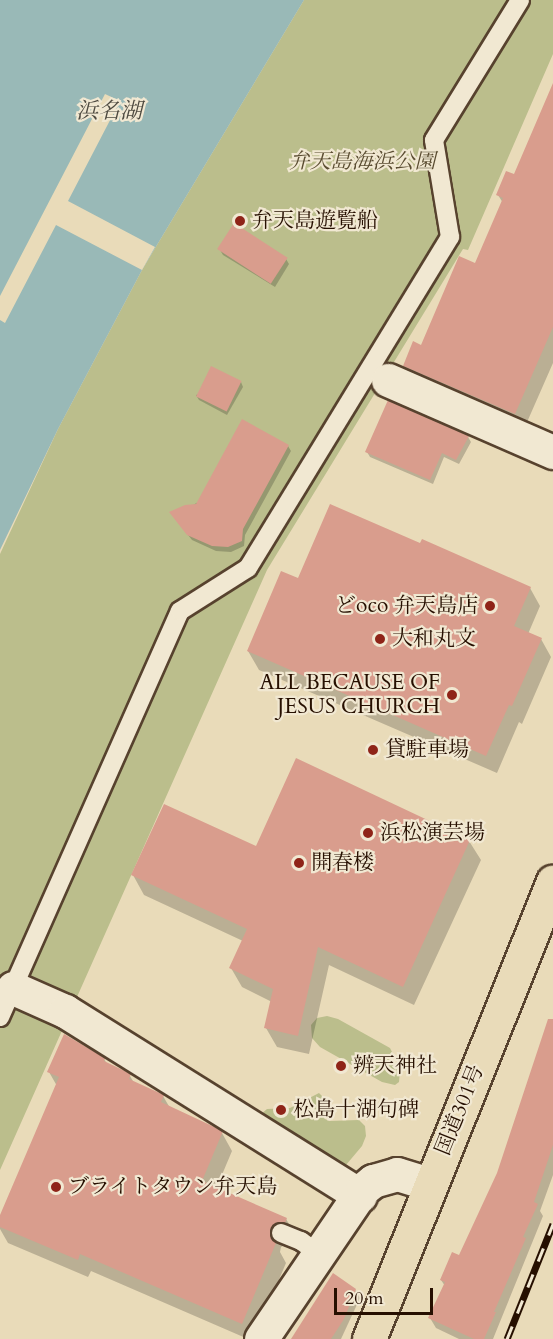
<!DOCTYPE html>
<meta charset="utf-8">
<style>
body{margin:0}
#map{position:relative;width:553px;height:1339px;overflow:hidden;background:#e9dbb9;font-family:Cardo,"Noto Serif JP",serif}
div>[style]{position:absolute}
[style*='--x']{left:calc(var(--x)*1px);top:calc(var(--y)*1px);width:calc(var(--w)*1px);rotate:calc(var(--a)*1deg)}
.green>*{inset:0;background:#bbbe8c}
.water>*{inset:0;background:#99b9b7}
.pier>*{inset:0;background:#e9dbb9}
.shadow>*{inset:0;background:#0003}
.building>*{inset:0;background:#d99d8d;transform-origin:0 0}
.roads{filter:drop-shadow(2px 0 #57422e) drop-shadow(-2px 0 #57422e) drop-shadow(0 2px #57422e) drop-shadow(0 -2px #57422e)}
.service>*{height:18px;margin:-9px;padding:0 9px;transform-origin:9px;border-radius:9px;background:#f1e8d2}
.minor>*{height:33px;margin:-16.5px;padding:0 16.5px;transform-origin:16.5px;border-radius:16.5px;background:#f1e8d2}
.tertiary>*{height:33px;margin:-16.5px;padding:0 16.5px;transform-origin:16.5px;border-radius:16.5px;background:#f1e8d2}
.trunk>*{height:33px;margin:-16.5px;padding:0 16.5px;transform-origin:16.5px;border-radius:16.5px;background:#e9dbb9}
.rail>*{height:7px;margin-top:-3.5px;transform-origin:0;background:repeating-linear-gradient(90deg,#f1e8d2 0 14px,#260f00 0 28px);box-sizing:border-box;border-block:2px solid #260f00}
.dots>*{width:16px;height:16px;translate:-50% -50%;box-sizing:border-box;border:3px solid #f1e8d2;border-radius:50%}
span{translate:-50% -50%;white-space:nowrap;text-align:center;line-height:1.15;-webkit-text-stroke:4.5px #f1e8d2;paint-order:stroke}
.park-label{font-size:21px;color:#5a4c31;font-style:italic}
.poi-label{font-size:21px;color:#260f00}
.left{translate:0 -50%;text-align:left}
.right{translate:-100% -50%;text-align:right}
.street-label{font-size:21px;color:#260f00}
.water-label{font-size:22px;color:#4e4a40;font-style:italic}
.scale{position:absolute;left:334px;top:1288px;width:99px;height:27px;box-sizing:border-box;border:3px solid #260f00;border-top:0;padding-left:8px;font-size:18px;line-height:21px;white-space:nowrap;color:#260f00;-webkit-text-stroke:4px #f1e8d2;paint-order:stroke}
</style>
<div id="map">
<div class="green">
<i style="clip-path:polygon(304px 0,553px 0,553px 54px,468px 250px,463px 249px,267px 570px,0 1170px,0 554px,58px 429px,142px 270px)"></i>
<i style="clip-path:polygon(327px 1016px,338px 1019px,390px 1048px,392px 1052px,389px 1061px,400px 1071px,399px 1082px,395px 1085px,382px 1082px,320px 1047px,312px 1038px,311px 1025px,317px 1018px)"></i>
<i style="clip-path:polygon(319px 1093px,324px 1098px,325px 1119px,329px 1121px,359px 1120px,365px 1126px,366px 1136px,362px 1146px,346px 1165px,338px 1167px,260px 1115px,267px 1109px,290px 1108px)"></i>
</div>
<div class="water">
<i style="clip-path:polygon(0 0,304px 0,142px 270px,58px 429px,0 550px)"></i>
</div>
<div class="pier">
<i style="clip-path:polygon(105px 94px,120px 101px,68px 201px,155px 247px,142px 270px,56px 225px,5px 323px,0 320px,0 296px)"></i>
</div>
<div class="shadow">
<i style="clip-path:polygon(553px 87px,553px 363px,524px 429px,413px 382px,404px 366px,422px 346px,476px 265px,503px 203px,498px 195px,515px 176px)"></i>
<i style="clip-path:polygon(220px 250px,286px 259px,289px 264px,275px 287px,223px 255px)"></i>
<i style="clip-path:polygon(241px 382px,243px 387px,227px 415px,199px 400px,196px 395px)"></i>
<i style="clip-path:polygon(468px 437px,471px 442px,459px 464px,444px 457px,433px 484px,370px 457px,367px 452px)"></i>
<i style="clip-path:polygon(288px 446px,291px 451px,245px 535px,244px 546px,231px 552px,216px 551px,192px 540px,174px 517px)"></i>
<i style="clip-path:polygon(421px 545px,530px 588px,540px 606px,528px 634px,541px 639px,551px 657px,522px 724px,519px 722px,497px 773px,259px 670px,248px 651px,298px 580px)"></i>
<i style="clip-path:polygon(469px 841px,481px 860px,414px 1005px,329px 965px,309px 1054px,277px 1047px,266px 1028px,272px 1002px,242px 987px,231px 968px,243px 941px,144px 895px,133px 875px,257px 848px)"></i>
<i style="clip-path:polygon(553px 1023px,553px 1175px,540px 1211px,543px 1216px,493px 1339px,459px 1339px,436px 1328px,430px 1318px,445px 1286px,441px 1280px,460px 1257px,499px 1173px)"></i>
<i style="clip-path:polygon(104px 1059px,107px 1064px,130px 1076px,134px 1083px,163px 1096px,170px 1108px,222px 1133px,232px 1151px,216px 1189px,286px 1219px,297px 1237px,281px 1247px,280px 1252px,286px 1263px,254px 1339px,248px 1339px,91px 1271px,88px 1277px,8px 1243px,0 1229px,0 1219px,57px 1086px,49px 1072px)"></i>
<i style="clip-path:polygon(355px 1290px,360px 1298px,341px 1339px,293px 1339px)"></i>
</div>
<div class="building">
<i style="clip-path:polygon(553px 83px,553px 327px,515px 414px,403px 366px,413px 341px,421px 345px,459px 256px,475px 263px,503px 198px,496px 195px,506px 171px,514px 174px)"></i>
<i style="left:234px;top:223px;width:64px;height:31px;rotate:33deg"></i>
<i style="left:211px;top:366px;width:34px;height:34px;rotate:26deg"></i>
<i style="clip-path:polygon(388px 400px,469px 436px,456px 460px,442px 453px,430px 480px,365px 452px)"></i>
<i style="clip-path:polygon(242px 419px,289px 445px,243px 529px,242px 541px,228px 547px,212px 546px,187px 535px,169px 512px,185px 505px,196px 504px)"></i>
<i style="clip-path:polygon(330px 504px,420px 543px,422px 539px,531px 587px,514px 626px,542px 638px,512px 706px,509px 705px,486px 756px,247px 651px,281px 571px,298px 578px)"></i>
<i style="clip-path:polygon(296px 758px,470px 840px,403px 987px,318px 947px,298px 1036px,264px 1028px,273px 989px,229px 968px,247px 929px,131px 875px,164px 804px,256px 846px)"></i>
<i style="clip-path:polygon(548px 1019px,553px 1019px,553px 1145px,534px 1202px,538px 1204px,523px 1237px,526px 1238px,494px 1312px,496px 1312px,484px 1339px,474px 1339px,428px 1318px,445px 1282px,440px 1280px,452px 1252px,459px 1255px,497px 1173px)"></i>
<i style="clip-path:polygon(64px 1034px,105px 1058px,104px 1061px,131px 1074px,129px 1079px,164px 1095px,161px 1102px,223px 1131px,202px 1181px,287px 1218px,285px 1223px,279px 1222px,271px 1228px,270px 1235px,276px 1243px,242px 1324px,80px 1254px,78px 1260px,0 1227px,0 1215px,59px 1077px,47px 1072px)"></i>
<i style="clip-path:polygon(333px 1273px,356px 1289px,344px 1319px,331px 1339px,291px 1339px)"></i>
</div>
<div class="roads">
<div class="service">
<i style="--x:0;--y:1017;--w:444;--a:-66.1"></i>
<i style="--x:180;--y:611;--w:80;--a:-32.3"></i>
<i style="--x:248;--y:568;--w:388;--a:-58.6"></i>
<i style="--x:450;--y:237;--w:98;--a:-99.4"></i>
<i style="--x:434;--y:140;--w:164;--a:-58.4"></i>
<i style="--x:281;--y:1233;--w:22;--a:22"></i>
<i style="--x:301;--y:1241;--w:22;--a:36"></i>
</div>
<div class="minor">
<i style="--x:388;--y:380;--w:180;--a:23.6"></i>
<i style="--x:13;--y:988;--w:57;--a:23.9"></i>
<i style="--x:65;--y:1011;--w:348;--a:32"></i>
</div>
<div class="tertiary">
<i style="--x:261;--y:1339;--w:181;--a:-55.8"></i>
<i style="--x:363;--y:1189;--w:13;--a:-39"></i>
<i style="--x:373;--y:1181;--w:25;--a:-16"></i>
<i style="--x:397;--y:1174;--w:34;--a:17"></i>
</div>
<div class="trunk">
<i style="--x:369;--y:1339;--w:493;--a:-68.1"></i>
</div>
</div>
<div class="rail">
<i style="--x:507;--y:1339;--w:124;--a:-68.2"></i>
</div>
<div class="dots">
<i style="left:240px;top:221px;background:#8f2418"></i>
<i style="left:490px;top:606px;background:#8f2418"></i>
<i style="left:380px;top:639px;background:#8f2418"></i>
<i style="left:452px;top:695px;background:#8f2418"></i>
<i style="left:373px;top:750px;background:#8f2418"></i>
<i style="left:368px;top:833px;background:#8f2418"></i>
<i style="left:299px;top:863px;background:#8f2418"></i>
<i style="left:341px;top:1066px;background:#8f2418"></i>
<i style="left:281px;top:1110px;background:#8f2418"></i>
<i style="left:56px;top:1187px;background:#8f2418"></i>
</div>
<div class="park-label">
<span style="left:362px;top:162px">弁天島海浜公園</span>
</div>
<div class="poi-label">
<span class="left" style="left:252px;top:221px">弁天島遊覧船</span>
<span class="right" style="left:478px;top:606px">どoco 弁天島店</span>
<span class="left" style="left:392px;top:639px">大和丸文</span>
<span class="right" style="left:440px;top:695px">ALL BECAUSE OF<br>JESUS CHURCH</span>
<span class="left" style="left:385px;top:750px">貸駐車場</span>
<span class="left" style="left:380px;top:833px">浜松演芸場</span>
<span class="left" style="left:311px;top:863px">開春楼</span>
<span class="left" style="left:353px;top:1066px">辨天神社</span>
<span class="left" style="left:293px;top:1110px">松島十湖句碑</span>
<span class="left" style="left:68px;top:1187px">ブライトタウン弁天島</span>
</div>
<div class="street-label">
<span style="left:460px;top:1110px;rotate:-68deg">国道301号</span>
</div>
<div class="water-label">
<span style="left:109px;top:112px">浜名湖</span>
</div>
<div class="scale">20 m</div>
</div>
